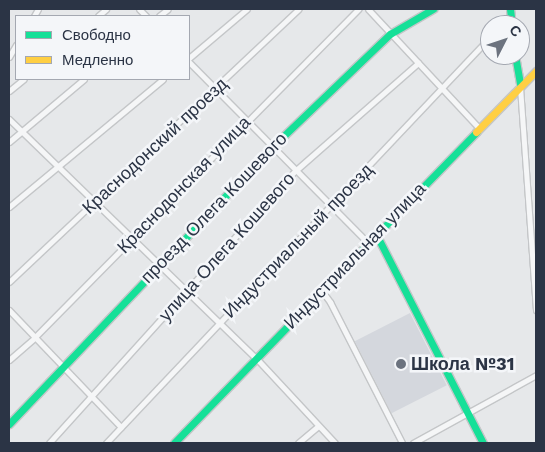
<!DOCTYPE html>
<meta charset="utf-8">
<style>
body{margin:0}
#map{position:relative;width:545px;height:452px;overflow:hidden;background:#e6e8ea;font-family:"Work Sans",sans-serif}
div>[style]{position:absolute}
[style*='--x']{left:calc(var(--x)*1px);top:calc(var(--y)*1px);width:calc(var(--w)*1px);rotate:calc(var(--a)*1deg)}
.built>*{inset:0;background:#d4d7dd;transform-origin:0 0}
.roads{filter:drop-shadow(1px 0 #c4c6c8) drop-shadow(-1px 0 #c4c6c8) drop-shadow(0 1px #c4c6c8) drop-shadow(0 -1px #c4c6c8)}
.street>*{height:5px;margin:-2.5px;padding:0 2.5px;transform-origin:2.5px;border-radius:2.5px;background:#f5f6f7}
.fast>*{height:7px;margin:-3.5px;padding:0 3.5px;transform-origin:3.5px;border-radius:3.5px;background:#16e098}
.slow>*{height:7px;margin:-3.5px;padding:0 3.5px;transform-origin:3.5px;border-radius:3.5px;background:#ffcf43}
.dots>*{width:14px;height:14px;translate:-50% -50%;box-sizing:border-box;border:2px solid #f4f6f9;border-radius:50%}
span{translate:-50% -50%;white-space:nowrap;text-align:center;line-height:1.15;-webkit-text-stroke:5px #f4f6f9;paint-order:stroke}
.street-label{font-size:18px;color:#2b3445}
.poi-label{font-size:18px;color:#2b3445;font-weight:700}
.left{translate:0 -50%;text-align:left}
.frame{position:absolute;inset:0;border:10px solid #2b3445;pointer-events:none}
.legend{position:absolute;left:15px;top:15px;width:175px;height:65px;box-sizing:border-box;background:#f4f6f9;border:1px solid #a4a8b1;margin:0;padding:6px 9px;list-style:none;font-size:15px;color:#2b3445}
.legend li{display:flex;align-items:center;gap:10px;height:25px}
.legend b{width:25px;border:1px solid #a4a8b1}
.north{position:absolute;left:480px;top:15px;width:50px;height:50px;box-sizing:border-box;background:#f4f6f9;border:1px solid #a4a8b1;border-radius:50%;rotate:49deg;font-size:14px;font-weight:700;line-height:20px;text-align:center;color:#2b3445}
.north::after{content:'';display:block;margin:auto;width:18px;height:22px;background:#6c737f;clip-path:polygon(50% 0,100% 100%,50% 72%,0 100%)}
</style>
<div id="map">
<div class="built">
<i style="left:410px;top:313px;width:81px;height:62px;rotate:63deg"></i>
</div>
<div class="roads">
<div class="street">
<i style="--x:139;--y:9;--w:10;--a:45"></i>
<i style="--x:368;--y:9;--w:161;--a:47"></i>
<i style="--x:34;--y:16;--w:8;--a:-60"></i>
<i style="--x:98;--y:16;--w:11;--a:-41"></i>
<i style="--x:159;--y:16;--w:11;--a:-38"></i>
<i style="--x:501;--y:25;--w:12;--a:-20"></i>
<i style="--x:9;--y:57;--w:14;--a:-60"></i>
<i style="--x:189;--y:58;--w:76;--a:-40.2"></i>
<i style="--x:189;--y:62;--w:255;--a:45.3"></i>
<i style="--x:520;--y:87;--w:224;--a:85.9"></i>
<i style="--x:9;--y:91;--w:19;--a:-39"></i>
<i style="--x:9;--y:119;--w:344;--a:44.1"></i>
<i style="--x:256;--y:358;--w:116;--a:47.1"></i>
<i style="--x:9;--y:142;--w:98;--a:-40"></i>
<i style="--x:9;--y:207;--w:200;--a:-39.7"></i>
<i style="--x:9;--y:282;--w:398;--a:-43.3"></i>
<i style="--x:322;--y:291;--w:14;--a:54"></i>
<i style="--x:330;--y:302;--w:158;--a:62.9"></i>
<i style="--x:9;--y:310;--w:162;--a:46.3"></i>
<i style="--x:9;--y:360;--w:35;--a:-41"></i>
<i style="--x:35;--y:337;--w:461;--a:-45.4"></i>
<i style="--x:49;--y:443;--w:367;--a:-47.9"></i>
<i style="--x:295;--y:171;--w:164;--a:-41.3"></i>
<i style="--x:106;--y:443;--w:559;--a:-46.6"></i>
<i style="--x:298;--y:443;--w:26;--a:-40"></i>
<i style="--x:413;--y:443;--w:141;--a:-28.9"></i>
</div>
<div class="fast">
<i style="--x:510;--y:9;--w:16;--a:83"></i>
<i style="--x:515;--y:55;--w:29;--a:80"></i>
<i style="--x:376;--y:234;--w:235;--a:62.9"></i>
<i style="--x:9;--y:424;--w:381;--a:-46.5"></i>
<i style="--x:271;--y:148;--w:165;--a:-43.8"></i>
<i style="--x:390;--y:34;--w:50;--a:-30.2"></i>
<i style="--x:174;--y:443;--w:434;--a:-45.8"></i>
</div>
<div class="slow">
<i style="--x:476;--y:132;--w:86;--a:-45.5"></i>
</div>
</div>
<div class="dots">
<i style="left:401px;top:364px;background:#6c737f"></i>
</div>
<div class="street-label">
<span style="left:155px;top:146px;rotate:-43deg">Краснодонский проезд</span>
<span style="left:184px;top:185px;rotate:-46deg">Краснодонская улица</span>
<span style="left:214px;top:208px;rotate:-46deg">проезд Олега Кошевого</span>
<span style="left:298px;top:241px;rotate:-46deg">Индустриальный проезд</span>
<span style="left:227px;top:247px;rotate:-48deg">улица Олега Кошевого</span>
<span style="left:355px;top:256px;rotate:-46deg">Индустриальная улица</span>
</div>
<div class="poi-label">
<span class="left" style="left:411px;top:364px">Школа №31</span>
</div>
<div class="frame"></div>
<ul class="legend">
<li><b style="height:6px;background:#16e098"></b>Свободно</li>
<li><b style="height:6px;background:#ffcf43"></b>Медленно</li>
</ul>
<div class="north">С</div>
</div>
